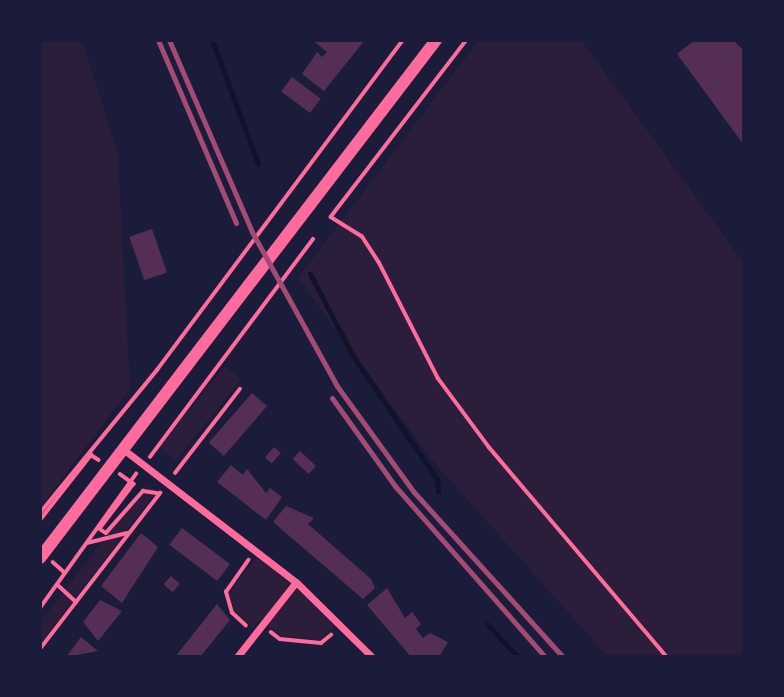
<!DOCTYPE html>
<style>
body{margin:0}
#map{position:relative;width:784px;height:697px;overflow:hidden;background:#1b1b3a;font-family:"DM Sans",sans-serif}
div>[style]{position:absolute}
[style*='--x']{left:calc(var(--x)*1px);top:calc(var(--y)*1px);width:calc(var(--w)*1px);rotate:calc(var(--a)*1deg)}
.green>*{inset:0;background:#2a1e3b;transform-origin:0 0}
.stream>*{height:5px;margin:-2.5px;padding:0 2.5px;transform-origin:2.5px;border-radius:2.5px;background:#12122b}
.building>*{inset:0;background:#542f53;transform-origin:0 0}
.path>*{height:3.5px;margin:-1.75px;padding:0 1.75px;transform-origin:1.75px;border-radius:1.75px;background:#ff6b9d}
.minor>*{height:7px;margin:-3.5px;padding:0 3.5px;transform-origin:3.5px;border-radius:3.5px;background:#ff6b9d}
.trunk>*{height:12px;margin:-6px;padding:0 6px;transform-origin:6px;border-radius:6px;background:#ff6b9d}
.rail>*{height:5px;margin:-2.5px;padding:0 2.5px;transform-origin:2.5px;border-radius:2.5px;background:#a44b75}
span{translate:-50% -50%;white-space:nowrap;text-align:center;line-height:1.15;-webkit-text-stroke:5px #1b1b3a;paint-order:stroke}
.frame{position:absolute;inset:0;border:42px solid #1b1b3a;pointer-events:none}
</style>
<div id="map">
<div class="green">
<i style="clip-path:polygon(40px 40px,82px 40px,118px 153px,130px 388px,40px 508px)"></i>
<i style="clip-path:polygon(479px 40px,581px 40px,744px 263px,744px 657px,608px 657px,432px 460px,298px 278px)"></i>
<i style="left:225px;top:366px;width:21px;height:104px;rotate:39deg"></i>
<i style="clip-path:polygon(146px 485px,157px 491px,40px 645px,40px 622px)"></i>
<i style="clip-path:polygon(257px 556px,298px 589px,337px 624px,320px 640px,280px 636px,260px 620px,253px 628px,234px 610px,229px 592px)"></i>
</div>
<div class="stream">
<i style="--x:212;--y:40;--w:132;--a:69.6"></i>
<i style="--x:310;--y:274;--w:93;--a:62.3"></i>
<i style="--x:353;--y:356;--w:149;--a:55.7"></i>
<i style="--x:437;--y:479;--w:12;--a:85"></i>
<i style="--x:486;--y:623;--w:47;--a:46.7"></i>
</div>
<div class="building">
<i style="clip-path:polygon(312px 40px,365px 40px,324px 91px,302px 74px,317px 52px,322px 57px,327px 52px)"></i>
<i style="clip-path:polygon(695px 40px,733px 40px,744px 51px,744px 145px,677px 54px)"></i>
<i style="left:292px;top:77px;width:36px;height:18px;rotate:37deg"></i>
<i style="left:152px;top:229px;width:46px;height:24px;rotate:71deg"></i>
<i style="left:252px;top:393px;width:20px;height:66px;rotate:41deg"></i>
<i style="left:274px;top:447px;width:9px;height:14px;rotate:41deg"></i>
<i style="left:300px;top:451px;width:22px;height:11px;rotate:43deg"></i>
<i style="clip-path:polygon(231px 465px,243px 475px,247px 469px,266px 493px,270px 488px,282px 497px,266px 520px,217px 482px)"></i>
<i style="clip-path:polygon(286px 506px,314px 518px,308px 524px,371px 579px,375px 588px,363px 599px,273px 522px)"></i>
<i style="left:182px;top:528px;width:60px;height:21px;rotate:37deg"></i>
<i style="clip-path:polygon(141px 533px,158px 547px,122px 603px,101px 586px)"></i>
<i style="left:171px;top:576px;width:12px;height:11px;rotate:42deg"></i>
<i style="clip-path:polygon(387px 588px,405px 618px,412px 612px,421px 624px,416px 629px,423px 638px,430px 633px,448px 642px,439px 657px,411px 657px,367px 605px)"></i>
<i style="clip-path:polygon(100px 600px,122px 611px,98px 641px,83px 622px)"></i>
<i style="clip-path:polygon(217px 604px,230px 620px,200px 657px,175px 657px)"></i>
<i style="clip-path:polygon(81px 637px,98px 651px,66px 657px)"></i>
</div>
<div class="path">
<i style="--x:467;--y:40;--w:223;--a:127.5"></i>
<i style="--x:331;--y:217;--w:36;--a:32"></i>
<i style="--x:362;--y:236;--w:31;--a:57"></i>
<i style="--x:379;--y:262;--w:130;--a:63"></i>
<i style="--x:438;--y:378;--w:86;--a:53.5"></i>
<i style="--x:489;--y:447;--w:275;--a:49.7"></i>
<i style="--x:150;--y:457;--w:272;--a:-53.2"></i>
<i style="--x:175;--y:473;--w:106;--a:-52.3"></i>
<i style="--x:120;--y:474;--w:17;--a:36"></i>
<i style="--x:134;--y:484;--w:56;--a:127.1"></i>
<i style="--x:100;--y:529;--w:7;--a:34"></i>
<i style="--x:106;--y:533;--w:56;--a:-48.6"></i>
<i style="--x:143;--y:491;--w:15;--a:8"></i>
<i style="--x:40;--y:513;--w:185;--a:-50.7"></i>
<i style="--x:157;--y:370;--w:412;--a:-53.3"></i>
<i style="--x:40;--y:520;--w:83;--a:-51.9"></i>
<i style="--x:91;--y:455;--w:9;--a:32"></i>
<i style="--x:87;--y:543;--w:41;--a:-14"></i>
<i style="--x:53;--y:562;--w:15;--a:42"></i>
<i style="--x:58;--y:585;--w:25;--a:43"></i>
<i style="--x:40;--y:608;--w:165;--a:-54.4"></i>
<i style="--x:246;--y:626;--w:19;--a:-137"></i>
<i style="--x:232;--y:613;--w:22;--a:-106"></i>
<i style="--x:226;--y:592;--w:39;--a:-55"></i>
<i style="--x:271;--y:632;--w:11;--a:38"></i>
<i style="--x:280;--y:639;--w:41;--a:5.6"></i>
<i style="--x:321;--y:643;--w:13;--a:-39"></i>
<i style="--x:40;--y:649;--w:197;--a:-52.4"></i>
</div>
<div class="minor">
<i style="--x:123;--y:449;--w:218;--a:37.6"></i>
<i style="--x:296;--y:582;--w:107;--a:44.6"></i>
<i style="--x:237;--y:657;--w:95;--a:-51.8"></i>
</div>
<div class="trunk">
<i style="--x:40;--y:558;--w:652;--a:-52.6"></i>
</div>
<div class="rail">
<i style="--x:158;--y:40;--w:199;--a:66.9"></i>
<i style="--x:169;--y:40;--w:209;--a:66.6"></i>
<i style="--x:252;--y:232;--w:176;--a:61.1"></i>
<i style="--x:337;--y:386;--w:130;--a:54.1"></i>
<i style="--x:413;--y:491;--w:224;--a:47.9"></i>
<i style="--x:332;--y:398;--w:108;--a:54.4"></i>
<i style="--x:395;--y:486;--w:227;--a:48.7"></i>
</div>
<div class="frame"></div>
</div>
